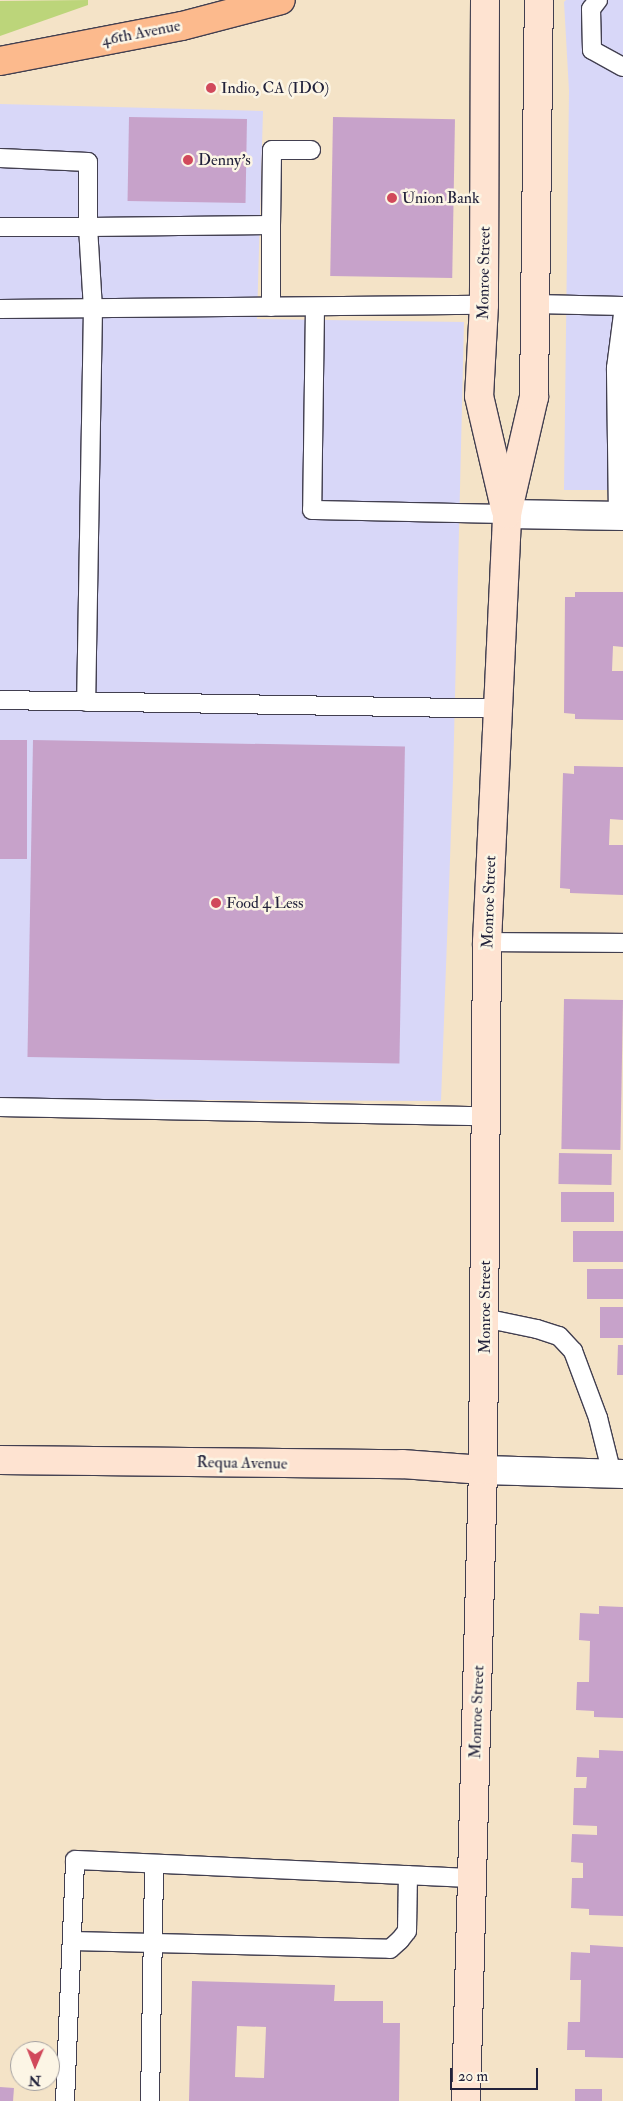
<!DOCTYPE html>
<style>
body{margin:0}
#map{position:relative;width:623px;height:2101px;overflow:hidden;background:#f4e3c7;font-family:"IM FELL Double Pica",serif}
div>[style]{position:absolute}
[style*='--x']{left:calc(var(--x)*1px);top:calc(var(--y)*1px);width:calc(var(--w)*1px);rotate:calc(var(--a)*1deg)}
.built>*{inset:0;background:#d8d7f8}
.green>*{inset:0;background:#bcd57a}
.building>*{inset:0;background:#c7a2ca;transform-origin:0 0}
.roads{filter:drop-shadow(1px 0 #423f50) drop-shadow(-1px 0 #423f50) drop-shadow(0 1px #423f50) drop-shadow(0 -1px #423f50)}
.lane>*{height:18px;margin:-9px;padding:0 9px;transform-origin:9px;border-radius:9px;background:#fff}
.street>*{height:28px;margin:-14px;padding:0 14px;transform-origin:14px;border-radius:14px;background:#fff}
.secondary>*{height:28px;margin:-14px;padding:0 14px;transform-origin:14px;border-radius:14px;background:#fee3d1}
.primary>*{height:28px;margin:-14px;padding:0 14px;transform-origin:14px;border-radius:14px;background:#fcba8d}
.dots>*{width:14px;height:14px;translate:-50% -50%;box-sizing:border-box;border:2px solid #fcf5e5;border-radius:50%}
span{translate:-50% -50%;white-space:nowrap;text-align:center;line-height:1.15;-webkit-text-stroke:5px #fcf5e5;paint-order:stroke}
.street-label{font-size:16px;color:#22223b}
.poi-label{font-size:16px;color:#22223b}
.left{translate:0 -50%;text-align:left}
.north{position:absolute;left:10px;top:2041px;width:50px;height:50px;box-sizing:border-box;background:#fcf5e5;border:1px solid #a5a1a1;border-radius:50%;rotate:181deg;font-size:14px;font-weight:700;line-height:20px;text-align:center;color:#22223b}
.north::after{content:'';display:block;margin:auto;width:18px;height:22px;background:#d1495b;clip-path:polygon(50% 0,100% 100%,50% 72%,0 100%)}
.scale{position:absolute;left:450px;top:2068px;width:88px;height:22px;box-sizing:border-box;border:2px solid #22223b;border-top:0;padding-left:6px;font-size:15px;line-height:18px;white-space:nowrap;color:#22223b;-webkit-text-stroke:4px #fcf5e5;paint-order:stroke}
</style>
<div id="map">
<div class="built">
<i style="clip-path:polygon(566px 0,623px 0,623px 490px,564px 490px,569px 91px,564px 2px)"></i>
<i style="clip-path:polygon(0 104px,263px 111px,257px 319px,464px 322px,453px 779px,441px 1101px,0 1099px)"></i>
</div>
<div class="green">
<i style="clip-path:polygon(88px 0,88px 5px,0 36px,0 1px)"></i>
</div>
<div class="building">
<i style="left:129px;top:117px;width:118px;height:84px;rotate:1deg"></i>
<i style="left:333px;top:117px;width:122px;height:159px;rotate:1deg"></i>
<i style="clip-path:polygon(575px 592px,623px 592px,623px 647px,613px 646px,612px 671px,623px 671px,623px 720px,575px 719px,575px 714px,564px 713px,565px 597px,575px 597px)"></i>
<i style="left:0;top:740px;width:27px;height:119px"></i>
<i style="left:33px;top:740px;width:372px;height:317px;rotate:1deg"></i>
<i style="clip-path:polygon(574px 766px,623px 767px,623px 820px,610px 819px,609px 845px,623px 845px,623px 895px,570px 893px,570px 889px,560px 888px,563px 773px,574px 774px)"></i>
<i style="left:564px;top:999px;width:59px;height:150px;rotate:1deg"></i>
<i style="left:559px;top:1153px;width:53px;height:31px;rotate:1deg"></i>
<i style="left:561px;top:1192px;width:53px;height:30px"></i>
<i style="left:573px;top:1231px;width:50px;height:31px"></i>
<i style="left:587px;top:1269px;width:36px;height:30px"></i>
<i style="left:600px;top:1307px;width:23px;height:31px"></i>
<i style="clip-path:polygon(618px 1345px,623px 1345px,623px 1375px,617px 1375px)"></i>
<i style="clip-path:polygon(599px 1606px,623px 1607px,623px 1718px,594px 1717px,594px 1711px,576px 1710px,577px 1682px,589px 1682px,590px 1641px,579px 1640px,580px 1613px,599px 1614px)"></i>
<i style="clip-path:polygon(599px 1750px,623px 1751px,623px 1916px,589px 1915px,589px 1909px,571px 1908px,572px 1878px,583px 1878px,583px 1863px,571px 1862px,572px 1834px,597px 1835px,597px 1826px,573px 1825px,574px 1788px,586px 1788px,587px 1777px,576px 1777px,577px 1757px,599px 1758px)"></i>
<i style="clip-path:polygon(590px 1945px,623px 1947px,623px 2058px,585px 2057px,585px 2050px,567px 2050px,568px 2022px,580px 2022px,581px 1980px,570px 1980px,571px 1952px,590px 1953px)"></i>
<i style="clip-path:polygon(evenodd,192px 1981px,335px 1985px,334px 2001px,383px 2001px,383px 2023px,400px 2023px,399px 2101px,189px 2101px,192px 1981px,237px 2026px,266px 2027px,264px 2078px,235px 2077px,237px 2026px)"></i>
<i style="left:0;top:2087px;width:14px;height:14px;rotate:4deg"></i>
<i style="left:575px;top:2089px;width:27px;height:12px"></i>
</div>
<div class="roads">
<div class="lane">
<i style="--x:598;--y:0;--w:11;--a:128"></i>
<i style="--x:591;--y:9;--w:41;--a:88.6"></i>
<i style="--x:592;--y:50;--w:35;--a:29"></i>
<i style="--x:0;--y:158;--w:88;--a:2.6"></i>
<i style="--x:88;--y:162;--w:65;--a:90"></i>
<i style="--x:88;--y:227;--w:183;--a:-0.6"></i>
<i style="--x:271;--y:225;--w:82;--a:90"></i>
<i style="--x:271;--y:225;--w:75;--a:-89.2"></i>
<i style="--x:272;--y:150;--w:39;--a:0"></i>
<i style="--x:0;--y:227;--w:88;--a:0"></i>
<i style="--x:88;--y:227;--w:81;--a:86.5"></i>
<i style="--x:93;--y:308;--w:394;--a:91"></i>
<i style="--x:535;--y:304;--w:88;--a:1.3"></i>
<i style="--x:315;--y:307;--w:203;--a:90.8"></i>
<i style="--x:312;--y:510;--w:195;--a:1.2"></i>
<i style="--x:0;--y:309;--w:484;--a:-0.5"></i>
<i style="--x:618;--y:516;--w:148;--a:-90.8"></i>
<i style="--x:616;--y:368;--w:54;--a:-82.6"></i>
<i style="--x:0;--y:700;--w:498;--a:1"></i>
<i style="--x:487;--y:942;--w:136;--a:0.4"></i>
<i style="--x:0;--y:1107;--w:486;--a:1.1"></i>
<i style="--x:484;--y:1318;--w:54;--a:11.7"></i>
<i style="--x:537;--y:1329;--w:23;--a:18"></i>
<i style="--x:559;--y:1336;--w:21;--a:47"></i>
<i style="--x:573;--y:1351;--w:72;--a:69.5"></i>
<i style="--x:598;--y:1418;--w:58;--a:76"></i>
<i style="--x:72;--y:1941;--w:318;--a:1.4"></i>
<i style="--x:390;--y:1949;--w:13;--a:-42"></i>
<i style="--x:400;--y:1940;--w:11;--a:-52"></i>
<i style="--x:407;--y:1931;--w:56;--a:-89"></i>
<i style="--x:65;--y:2101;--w:241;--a:-87.6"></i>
<i style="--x:75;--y:1860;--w:397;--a:2.6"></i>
<i style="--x:150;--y:2101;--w:237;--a:-89"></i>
</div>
<div class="street">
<i style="--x:507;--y:514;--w:116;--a:1"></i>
<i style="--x:483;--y:1470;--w:140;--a:1.6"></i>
</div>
<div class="secondary">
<i style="--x:485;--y:0;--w:305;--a:90.2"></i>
<i style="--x:484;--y:305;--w:91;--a:93.1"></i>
<i style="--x:479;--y:396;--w:115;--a:76.9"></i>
<i style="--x:0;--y:1460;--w:402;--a:0.6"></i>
<i style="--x:402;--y:1464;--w:81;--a:4.2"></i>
<i style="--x:466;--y:2101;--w:631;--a:-88.46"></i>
<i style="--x:483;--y:1470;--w:528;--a:-89.57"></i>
<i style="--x:487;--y:942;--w:428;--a:-87.3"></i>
<i style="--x:507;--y:514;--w:120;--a:-77"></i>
<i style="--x:534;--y:397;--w:397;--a:-89.3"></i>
</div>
<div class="primary">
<i style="--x:0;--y:61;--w:185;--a:-10.9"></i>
<i style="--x:182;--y:26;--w:102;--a:-14.7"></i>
</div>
</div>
<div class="dots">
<i style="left:211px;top:88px;background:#d1495b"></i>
<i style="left:188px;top:160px;background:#d1495b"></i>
<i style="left:392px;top:198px;background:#d1495b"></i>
<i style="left:216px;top:903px;background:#d1495b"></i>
</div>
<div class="street-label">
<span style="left:141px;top:33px;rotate:-11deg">46th Avenue</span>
<span style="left:484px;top:273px;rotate:-89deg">Monroe Street</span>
<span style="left:489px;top:902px;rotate:-88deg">Monroe Street</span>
<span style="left:485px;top:1307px;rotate:-90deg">Monroe Street</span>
<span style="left:242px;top:1463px;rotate:1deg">Requa Avenue</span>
<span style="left:477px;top:1712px;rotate:-88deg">Monroe Street</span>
</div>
<div class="poi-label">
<span class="left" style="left:221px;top:88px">Indio, CA (IDO)</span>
<span class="left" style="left:198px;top:160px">Denny's</span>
<span class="left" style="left:402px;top:198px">Union Bank</span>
<span class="left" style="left:226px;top:903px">Food 4 Less</span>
</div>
<div class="north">N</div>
<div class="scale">20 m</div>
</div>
